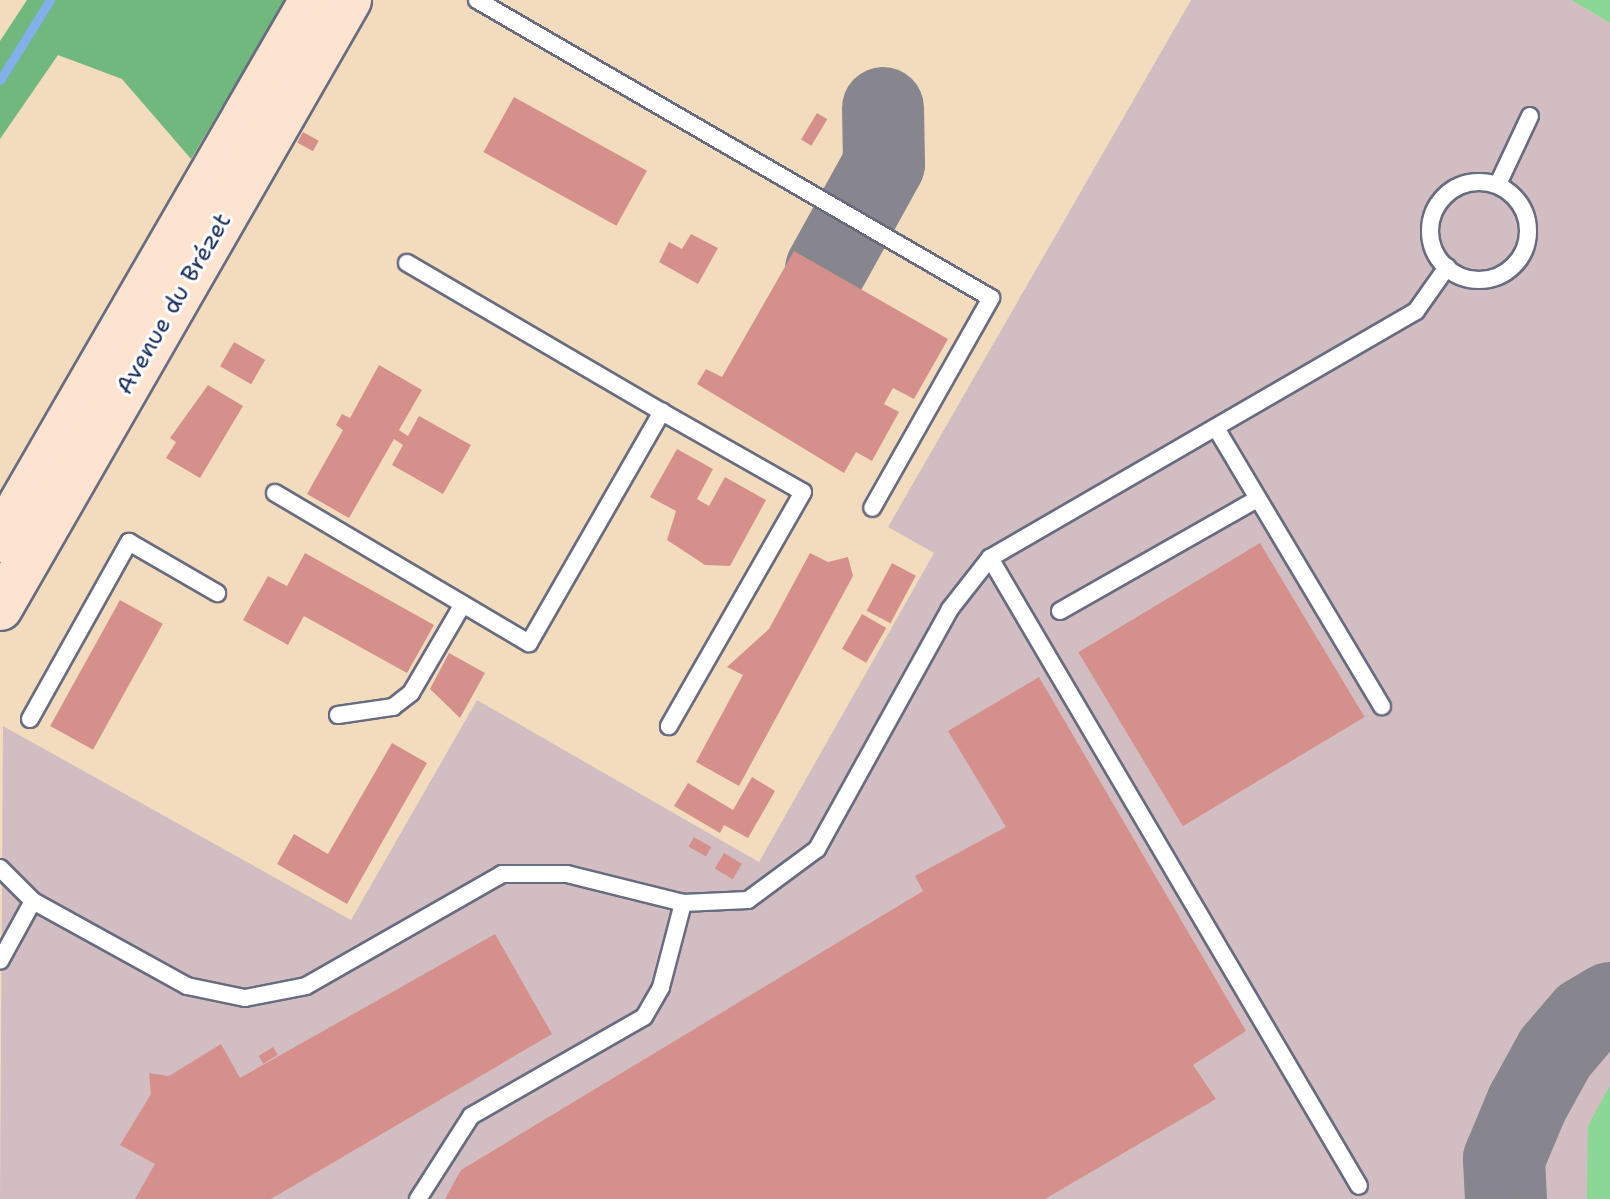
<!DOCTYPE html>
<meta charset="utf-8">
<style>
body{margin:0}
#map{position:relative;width:1610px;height:1199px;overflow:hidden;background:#f3dcbe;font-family:"Shantell Sans",sans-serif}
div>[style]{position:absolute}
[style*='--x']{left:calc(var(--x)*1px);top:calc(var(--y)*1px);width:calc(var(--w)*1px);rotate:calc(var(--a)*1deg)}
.industrial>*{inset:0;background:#d2bec2}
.green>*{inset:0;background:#8bd795}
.forest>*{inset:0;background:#70b87e}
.stream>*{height:9px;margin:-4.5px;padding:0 4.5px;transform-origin:4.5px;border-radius:4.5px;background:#81b0eb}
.taxiway>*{height:82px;margin:-41px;padding:0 41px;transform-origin:41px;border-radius:41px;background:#87868e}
.building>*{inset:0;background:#d6908b;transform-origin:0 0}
.roads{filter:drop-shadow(2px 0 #676c80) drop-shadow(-2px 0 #676c80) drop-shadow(0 2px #676c80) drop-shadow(0 -2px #676c80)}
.service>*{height:16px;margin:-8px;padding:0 8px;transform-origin:8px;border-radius:8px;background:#fff}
.service>.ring{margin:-8px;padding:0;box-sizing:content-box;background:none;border:16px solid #fff;border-radius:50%}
.secondary>*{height:44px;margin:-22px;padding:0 22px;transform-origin:22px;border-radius:22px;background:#fde4d0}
span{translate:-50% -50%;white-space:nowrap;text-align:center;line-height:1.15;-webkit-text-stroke:6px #fff;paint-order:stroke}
.street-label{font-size:24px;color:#1b2f5e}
</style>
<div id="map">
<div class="industrial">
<i style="clip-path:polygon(1191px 0,1571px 0,1610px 23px,1610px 1199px,0 1199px,3px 726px,351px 920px,477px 700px,759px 862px,934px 553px,888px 527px)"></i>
</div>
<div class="green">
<i style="clip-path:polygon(1571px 0,1610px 0,1610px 23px)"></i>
<i style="clip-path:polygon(1610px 1085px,1610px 1199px,1587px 1199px,1588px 1126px)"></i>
</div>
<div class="forest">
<i style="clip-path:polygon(27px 0,286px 0,191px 159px,122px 79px,58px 55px,0 139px,0 41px)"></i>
</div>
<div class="stream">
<i style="--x:0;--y:80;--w:94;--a:-58"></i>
</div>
<div class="taxiway">
<i style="--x:826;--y:269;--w:120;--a:-61.1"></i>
<i style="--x:884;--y:164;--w:56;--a:-91"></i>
<i style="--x:1506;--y:1199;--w:40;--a:-92.9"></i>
<i style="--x:1504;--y:1159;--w:60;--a:-67.3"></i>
<i style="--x:1527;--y:1104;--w:58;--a:-61.2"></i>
<i style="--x:1555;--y:1053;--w:46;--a:-49.4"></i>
<i style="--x:1585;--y:1018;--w:29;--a:-31"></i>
</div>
<div class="building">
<i style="left:514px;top:97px;width:152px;height:63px;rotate:29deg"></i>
<i style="left:817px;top:113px;width:12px;height:31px;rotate:31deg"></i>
<i style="left:303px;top:132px;width:18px;height:12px;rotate:29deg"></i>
<i style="clip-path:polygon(691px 234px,718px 248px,698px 284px,659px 262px,669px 242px,682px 249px)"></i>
<i style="clip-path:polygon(794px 251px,948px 339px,914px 399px,893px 388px,884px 404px,899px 412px,872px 461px,856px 452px,844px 473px,697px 384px,706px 369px,722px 377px)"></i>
<i style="left:234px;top:342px;width:36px;height:28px;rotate:30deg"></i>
<i style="clip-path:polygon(379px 365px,422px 390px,399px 430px,408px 436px,419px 416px,471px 445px,443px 494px,392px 465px,403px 445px,394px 439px,349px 518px,307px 494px,343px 430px,336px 425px,342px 414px,350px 418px)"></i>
<i style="clip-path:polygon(208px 385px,243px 406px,200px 478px,166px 458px,176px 442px,170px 438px)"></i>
<i style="clip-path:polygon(677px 449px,713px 469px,697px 499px,709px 506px,725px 477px,766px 500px,730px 566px,705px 565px,667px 540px,676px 511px,650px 497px)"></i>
<i style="left:1260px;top:543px;width:203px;height:212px;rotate:59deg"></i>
<i style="clip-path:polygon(305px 553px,434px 625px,407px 673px,304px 616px,288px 645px,243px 620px,268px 576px,287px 586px)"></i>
<i style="clip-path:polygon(810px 553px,828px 562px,848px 557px,853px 576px,739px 786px,696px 762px,743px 675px,727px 667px,769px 629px)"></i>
<i style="left:892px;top:563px;width:27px;height:54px;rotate:28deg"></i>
<i style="left:120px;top:600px;width:49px;height:144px;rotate:29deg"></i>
<i style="left:862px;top:614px;width:28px;height:40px;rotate:30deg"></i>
<i style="clip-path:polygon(449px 653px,485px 673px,460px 718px,430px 689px)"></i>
<i style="clip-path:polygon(1039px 677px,1246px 1031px,1193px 1065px,1216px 1099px,1045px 1199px,445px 1199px,461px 1170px,923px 891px,915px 876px,1006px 827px,948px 731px)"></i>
<i style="clip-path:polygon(392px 743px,427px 763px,347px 904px,277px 864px,294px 834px,328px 854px)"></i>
<i style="clip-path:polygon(752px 777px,775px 791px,748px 838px,724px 825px,720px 833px,674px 806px,688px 783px,733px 810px)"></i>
<i style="left:694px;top:837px;width:20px;height:11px;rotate:30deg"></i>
<i style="left:724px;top:853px;width:21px;height:18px;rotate:31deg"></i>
<i style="clip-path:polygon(495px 934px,552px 1034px,271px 1199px,135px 1199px,155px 1164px,120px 1145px,151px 1094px,149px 1073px,169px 1076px,221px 1044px,240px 1078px)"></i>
<i style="left:273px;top:1047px;width:9px;height:17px;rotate:58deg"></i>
</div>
<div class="roads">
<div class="service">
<i style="--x:477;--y:0;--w:594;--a:30.1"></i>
<i style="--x:991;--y:298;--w:241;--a:119.5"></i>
<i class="ring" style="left:1430px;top:182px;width:82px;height:82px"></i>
<i style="--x:1498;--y:184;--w:75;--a:-64.8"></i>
<i style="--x:407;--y:263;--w:295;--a:30.3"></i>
<i style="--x:1216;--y:428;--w:324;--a:59.2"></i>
<i style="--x:275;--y:493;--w:295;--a:30.6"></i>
<i style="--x:529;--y:643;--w:267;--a:-60.1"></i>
<i style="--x:662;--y:412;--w:162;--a:29.6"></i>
<i style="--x:803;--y:492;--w:270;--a:119.8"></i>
<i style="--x:990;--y:558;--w:728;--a:59.56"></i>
<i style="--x:1060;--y:611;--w:227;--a:-29.6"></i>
<i style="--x:338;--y:715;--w:56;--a:-8.3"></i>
<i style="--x:393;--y:707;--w:23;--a:-38"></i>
<i style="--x:411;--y:693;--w:103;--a:-59.7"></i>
<i style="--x:30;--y:719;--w:203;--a:-60.8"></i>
<i style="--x:129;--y:542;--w:102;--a:30.1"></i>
<i style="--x:0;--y:868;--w:47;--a:45"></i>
<i style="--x:33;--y:901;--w:68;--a:118.8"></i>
<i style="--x:33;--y:901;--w:176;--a:28.9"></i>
<i style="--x:187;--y:986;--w:59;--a:11.7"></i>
<i style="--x:245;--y:998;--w:62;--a:-11.1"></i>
<i style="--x:306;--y:986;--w:226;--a:-29.7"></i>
<i style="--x:502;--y:874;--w:65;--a:0"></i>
<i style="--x:567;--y:874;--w:120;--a:14"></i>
<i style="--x:683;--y:903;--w:65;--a:-2.6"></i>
<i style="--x:748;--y:900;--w:86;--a:-36.5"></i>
<i style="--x:817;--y:849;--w:274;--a:-61"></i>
<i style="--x:950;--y:609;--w:65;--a:-51.9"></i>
<i style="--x:990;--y:558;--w:492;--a:-30.1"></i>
<i style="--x:1416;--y:311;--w:54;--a:-54.8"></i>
<i style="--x:418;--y:1199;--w:98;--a:-57.4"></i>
<i style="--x:471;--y:1116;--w:199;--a:-29.8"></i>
<i style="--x:644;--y:1017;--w:34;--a:-60"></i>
<i style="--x:661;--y:987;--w:87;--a:-75.3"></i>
</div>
<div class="secondary">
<i style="--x:0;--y:540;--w:624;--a:-59.98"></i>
<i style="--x:0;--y:608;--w:701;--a:-60.14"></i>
</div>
</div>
<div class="street-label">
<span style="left:174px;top:304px;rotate:-60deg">Avenue du Brézet</span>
</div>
</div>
